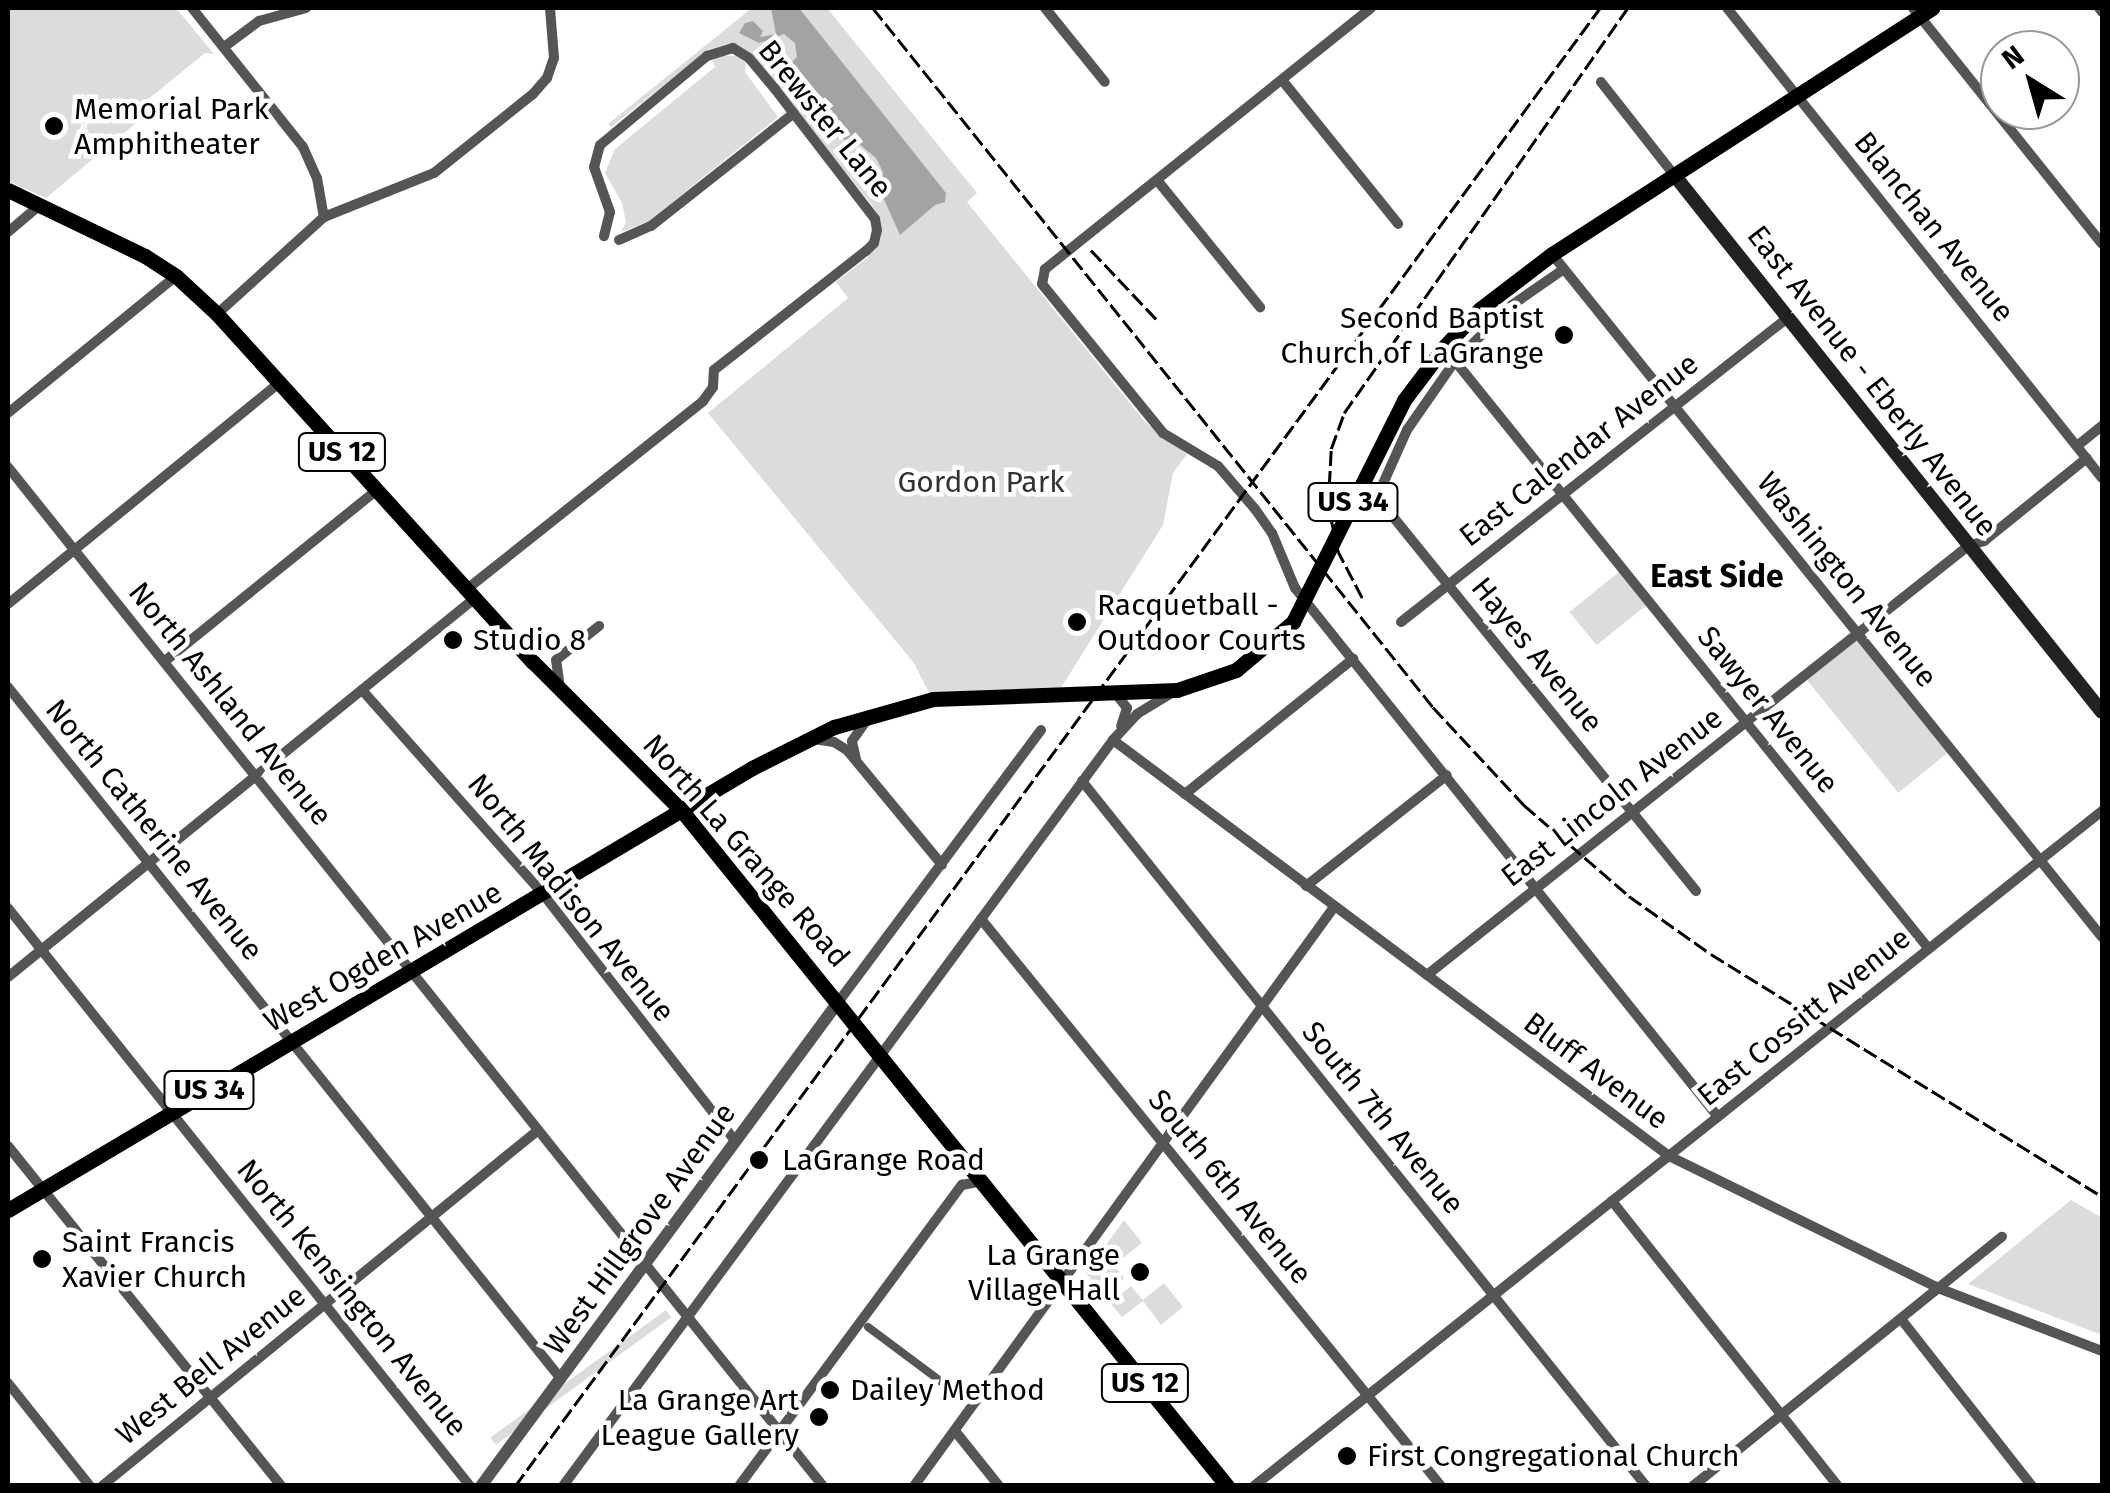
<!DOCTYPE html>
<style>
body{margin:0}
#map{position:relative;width:2110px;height:1493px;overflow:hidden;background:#fff;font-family:"Fira Sans",sans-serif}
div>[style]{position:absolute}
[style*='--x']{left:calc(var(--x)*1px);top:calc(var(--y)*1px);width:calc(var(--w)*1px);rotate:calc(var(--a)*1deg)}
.green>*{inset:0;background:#dcdcdc;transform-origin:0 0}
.water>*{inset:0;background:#a3a3a3}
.pedestrian>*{height:8px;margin:-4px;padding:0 4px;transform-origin:4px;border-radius:4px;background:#555}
.minor>*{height:10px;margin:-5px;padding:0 5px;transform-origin:5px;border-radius:5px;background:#555}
.tertiary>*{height:12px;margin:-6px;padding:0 6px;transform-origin:6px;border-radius:6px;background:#555}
.secondary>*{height:14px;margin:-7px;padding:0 7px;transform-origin:7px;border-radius:7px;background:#222}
.primary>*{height:15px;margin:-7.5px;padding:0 7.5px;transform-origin:7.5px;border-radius:7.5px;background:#000}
.rail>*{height:2.5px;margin-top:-1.25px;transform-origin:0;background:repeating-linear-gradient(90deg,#000 0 15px,transparent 0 20px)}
.dots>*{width:28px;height:28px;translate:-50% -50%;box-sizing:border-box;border:5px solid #fff;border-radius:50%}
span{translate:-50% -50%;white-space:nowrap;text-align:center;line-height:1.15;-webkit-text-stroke:9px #fff;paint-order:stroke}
.shield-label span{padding:2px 8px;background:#fff;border:2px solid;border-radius:8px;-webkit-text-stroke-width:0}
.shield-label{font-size:28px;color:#000;font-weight:700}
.poi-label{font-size:30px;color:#000}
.left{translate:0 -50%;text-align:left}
.right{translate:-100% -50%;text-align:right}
.street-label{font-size:30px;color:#000}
.park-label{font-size:30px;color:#333}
.neighbourhood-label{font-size:32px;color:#000;font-weight:700}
.frame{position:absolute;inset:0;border:10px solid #000;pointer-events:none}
.north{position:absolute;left:1980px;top:30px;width:100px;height:100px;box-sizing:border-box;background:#fff;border:2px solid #999;border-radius:50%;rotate:323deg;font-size:28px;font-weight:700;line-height:40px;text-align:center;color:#000}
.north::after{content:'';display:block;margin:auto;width:35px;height:45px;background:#000;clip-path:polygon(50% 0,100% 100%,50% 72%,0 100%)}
</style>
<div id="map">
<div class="green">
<i style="clip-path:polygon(8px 8px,176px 8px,214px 54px,205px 53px,130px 114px,136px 123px,46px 198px,8px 181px)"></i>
<i style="clip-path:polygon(752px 8px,827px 8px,977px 193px,967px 202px,1145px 422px,1187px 454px,1173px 473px,1163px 525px,1059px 691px,931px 697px,914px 663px,708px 413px,848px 298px,836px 282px,867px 258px,881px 238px,881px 221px,872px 205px,754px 58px,728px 44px,709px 49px,611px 127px,608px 124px)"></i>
<i style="clip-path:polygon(722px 56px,736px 56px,746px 63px,745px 72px,778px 117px,649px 221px,621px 232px,626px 222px,622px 203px,605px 173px,615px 149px,715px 67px,712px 60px)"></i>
<i style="left:1620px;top:571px;width:43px;height:65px;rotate:51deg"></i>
<i style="left:1858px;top:635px;width:148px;height:68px;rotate:51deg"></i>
<i style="clip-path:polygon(2071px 1200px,2102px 1218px,2102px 1335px,1968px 1284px)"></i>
<i style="clip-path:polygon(1124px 1220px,1142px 1243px,1114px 1265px,1124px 1278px,1104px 1295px,1086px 1273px)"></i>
<i style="clip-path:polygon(1164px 1283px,1183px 1307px,1161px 1325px,1143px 1301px,1122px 1317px,1110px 1303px,1131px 1286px,1143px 1300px)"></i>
<i style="left:666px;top:1310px;width:9px;height:217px;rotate:54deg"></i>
</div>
<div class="water">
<i style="clip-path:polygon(771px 8px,799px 8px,946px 193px,945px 202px,935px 205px,900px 235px,882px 195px,883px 172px,876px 158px,859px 144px,836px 137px,829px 129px,826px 101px,821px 96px,789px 81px,790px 64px,797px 57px,795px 43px,784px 34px,759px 43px,739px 33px,745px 23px,753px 21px,763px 31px,760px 37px,776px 34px)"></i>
</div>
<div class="pedestrian">
<i style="--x:868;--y:1327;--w:117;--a:36.7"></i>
</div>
<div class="minor">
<i style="--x:192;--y:8;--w:178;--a:51.4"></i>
<i style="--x:303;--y:147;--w:34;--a:66"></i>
<i style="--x:317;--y:178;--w:40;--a:80"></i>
<i style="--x:1045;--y:8;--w:95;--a:51"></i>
<i style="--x:1371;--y:8;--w:418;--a:141.3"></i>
<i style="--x:1045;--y:269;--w:15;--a:101"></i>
<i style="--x:1042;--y:284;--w:192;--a:50.9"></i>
<i style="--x:1163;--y:433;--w:64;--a:31"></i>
<i style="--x:1218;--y:466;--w:57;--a:49.3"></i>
<i style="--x:1255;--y:509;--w:29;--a:55"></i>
<i style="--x:1272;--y:533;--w:60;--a:67.3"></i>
<i style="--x:1295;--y:588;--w:677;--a:51.35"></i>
<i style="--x:1727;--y:8;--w:601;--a:51.41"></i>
<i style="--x:1913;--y:8;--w:302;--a:51.3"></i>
<i style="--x:2099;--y:8;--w:5;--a:53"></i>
<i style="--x:224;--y:47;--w:44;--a:-36.6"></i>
<i style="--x:259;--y:21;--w:49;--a:-15.5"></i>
<i style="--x:1282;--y:80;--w:185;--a:51.1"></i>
<i style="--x:1601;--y:82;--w:120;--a:51.8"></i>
<i style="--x:1157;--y:180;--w:164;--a:51"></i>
<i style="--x:8;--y:232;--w:42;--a:-40.2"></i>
<i style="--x:619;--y:240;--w:35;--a:-24"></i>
<i style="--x:651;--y:226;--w:182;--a:-38.3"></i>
<i style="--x:1552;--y:254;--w:877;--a:51.16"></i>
<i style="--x:1564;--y:269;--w:63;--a:145.3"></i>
<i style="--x:1512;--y:305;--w:80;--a:135.5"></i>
<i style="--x:1455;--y:361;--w:84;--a:124.8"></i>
<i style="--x:1407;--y:430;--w:73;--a:114.1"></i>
<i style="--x:1377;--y:497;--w:507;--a:51"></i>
<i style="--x:217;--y:314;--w:144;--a:-42.2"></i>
<i style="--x:324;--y:217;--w:118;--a:-21.8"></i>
<i style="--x:434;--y:173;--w:127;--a:-38.6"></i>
<i style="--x:533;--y:94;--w:21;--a:-49"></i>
<i style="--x:547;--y:78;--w:21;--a:-71"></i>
<i style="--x:554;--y:58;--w:50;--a:-94.6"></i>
<i style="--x:1455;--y:361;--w:755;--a:51.13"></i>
<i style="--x:8;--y:413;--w:217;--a:-39.2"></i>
<i style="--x:2077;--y:446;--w:32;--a:-39"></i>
<i style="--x:8;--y:467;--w:1305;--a:51.35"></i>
<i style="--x:467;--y:589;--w:302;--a:-38.5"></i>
<i style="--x:703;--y:401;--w:17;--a:-54"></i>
<i style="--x:713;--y:387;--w:17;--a:-87"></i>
<i style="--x:714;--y:370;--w:193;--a:-38.1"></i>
<i style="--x:866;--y:251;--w:11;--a:-45"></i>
<i style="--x:874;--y:243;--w:13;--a:-77"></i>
<i style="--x:877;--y:230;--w:11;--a:-100"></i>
<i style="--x:875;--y:219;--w:164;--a:-127.6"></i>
<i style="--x:775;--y:89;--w:40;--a:-130"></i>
<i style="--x:749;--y:58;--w:19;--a:-148"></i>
<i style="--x:733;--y:48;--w:27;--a:163"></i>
<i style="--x:707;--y:56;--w:139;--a:140.2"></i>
<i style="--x:600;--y:145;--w:23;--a:105"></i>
<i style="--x:594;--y:167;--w:48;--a:70.4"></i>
<i style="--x:610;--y:212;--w:25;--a:104"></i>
<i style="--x:8;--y:604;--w:351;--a:-39.2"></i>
<i style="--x:1401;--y:622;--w:492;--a:-38.2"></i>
<i style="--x:165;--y:661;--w:272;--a:-38.9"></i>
<i style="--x:8;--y:687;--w:886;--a:51.37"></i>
<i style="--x:560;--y:688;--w:28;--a:-98"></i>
<i style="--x:556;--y:660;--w:55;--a:-38.3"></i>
<i style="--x:362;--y:690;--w:273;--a:48.4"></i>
<i style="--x:543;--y:894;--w:314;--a:52.1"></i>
<i style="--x:1116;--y:694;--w:18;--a:52"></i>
<i style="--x:1127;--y:708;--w:19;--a:108"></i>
<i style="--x:814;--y:739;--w:20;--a:9"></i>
<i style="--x:834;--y:742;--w:15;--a:32"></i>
<i style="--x:847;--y:750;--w:149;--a:50.4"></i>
<i style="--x:1113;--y:740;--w:694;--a:36.8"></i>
<i style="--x:1669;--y:1156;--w:300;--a:26.1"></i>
<i style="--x:1938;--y:1288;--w:176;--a:21"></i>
<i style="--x:856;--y:759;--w:18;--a:-103"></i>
<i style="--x:852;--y:741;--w:24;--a:-55"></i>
<i style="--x:1082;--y:781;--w:903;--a:51.34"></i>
<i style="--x:1185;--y:794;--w:216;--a:-38.8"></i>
<i style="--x:1306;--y:886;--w:179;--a:-38.2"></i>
<i style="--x:8;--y:908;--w:740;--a:51.36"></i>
<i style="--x:981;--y:919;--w:730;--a:50.95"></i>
<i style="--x:1427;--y:975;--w:690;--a:-38.41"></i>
<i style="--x:1968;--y:546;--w:17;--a:-17"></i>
<i style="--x:1984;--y:541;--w:132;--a:-38.9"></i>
<i style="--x:8;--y:977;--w:601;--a:-39.06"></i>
<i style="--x:839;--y:1001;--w:338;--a:-53.3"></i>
<i style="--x:8;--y:1146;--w:436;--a:51.2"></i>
<i style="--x:1612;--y:1201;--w:364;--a:51.6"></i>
<i style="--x:1901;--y:1319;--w:212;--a:51.9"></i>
<i style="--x:8;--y:1383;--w:132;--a:51.5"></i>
<i style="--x:955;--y:1431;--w:70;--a:51.3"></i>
<i style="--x:102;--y:1486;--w:561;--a:-39.22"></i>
<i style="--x:563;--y:1486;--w:927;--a:-53.6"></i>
<i style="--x:1113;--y:740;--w:35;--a:-47"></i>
<i style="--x:1137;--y:714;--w:42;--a:-31.4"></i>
<i style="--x:739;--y:1486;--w:375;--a:-53.5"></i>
<i style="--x:962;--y:1185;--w:21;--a:-11"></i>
<i style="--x:914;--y:1486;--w:715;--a:-54.04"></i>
<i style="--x:1254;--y:1486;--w:1084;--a:-38.52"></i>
<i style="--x:1693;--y:1486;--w:397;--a:-38.9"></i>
</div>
<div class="tertiary">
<i style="--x:481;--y:1486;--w:603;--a:-53.57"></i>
</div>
<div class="secondary">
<i style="--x:1675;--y:176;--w:685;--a:51.46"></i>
</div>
<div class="primary">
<i style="--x:8;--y:190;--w:152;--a:25.7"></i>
<i style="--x:145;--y:256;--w:37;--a:33"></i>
<i style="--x:176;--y:276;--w:56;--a:42.8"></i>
<i style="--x:217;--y:314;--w:470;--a:47.8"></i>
<i style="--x:533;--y:662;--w:211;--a:45"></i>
<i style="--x:682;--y:811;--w:868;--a:51.08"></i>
<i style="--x:8;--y:1210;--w:865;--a:-30.71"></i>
<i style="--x:752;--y:768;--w:92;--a:-26.6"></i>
<i style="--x:834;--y:727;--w:103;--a:-15.8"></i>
<i style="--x:933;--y:699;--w:244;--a:-2.1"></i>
<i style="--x:1177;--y:690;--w:62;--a:-18.7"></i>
<i style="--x:1236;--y:670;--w:75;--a:-40.1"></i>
<i style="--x:1293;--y:622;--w:248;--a:-63.4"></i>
<i style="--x:1404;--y:400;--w:68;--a:-52.8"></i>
<i style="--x:1445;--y:346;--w:51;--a:-46.6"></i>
<i style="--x:1480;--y:309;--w:91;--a:-37.4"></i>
<i style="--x:1552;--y:254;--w:453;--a:-32.9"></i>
</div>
<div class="rail">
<i style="--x:873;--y:8;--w:896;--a:51.3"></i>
<i style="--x:1433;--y:707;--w:134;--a:47.1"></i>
<i style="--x:1524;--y:805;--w:139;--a:40.9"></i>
<i style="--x:1629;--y:896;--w:100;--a:35.3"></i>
<i style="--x:1711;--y:954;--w:460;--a:31.8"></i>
<i style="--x:1091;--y:250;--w:99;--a:46.6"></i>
<i style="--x:1362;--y:598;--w:52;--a:-117.6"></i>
<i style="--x:1338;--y:552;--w:47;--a:-102.3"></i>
<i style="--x:1328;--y:506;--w:57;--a:-87"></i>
<i style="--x:1331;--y:449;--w:38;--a:-70"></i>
<i style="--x:1344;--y:413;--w:495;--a:-55"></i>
<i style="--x:515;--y:1486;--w:1833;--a:-53.72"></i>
</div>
<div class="dots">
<i style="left:54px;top:126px;background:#000"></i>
<i style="left:1564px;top:335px;background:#000"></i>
<i style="left:1077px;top:622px;background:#000"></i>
<i style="left:453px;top:640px;background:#000"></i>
<i style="left:759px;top:1160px;background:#000"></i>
<i style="left:42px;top:1259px;background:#000"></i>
<i style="left:1140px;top:1272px;background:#000"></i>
<i style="left:830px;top:1390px;background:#000"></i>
<i style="left:819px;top:1417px;background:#000"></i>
<i style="left:1347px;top:1456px;background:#000"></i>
</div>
<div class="shield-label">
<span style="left:342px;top:452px">US 12</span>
<span style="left:1353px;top:502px">US 34</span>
<span style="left:209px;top:1090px">US 34</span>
<span style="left:1145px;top:1383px">US 12</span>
</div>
<div class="poi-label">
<span class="left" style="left:74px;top:126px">Memorial Park<br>Amphitheater</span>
<span class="right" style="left:1544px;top:335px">Second Baptist<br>Church of LaGrange</span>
<span class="left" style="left:1097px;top:622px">Racquetball -<br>Outdoor Courts</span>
<span class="left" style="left:473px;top:640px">Studio 8</span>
<span class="left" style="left:782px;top:1160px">LaGrange Road</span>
<span class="left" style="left:62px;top:1259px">Saint Francis<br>Xavier Church</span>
<span class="right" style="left:1120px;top:1272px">La Grange<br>Village Hall</span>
<span class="left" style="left:850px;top:1390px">Dailey Method</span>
<span class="right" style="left:799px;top:1417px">La Grange Art<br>League Gallery</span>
<span class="left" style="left:1367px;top:1456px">First Congregational Church</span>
</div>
<div class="street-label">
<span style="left:825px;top:119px;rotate:51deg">Brewster Lane</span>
<span style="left:1934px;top:227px;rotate:51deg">Blanchan Avenue</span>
<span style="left:1872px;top:381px;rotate:52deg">East Avenue - Eberly Avenue</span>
<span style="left:1579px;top:450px;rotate:-38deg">East Calendar Avenue</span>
<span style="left:1847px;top:580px;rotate:51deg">Washington Avenue</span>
<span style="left:1537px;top:655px;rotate:51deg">Hayes Avenue</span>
<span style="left:230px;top:704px;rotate:51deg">North Ashland Avenue</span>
<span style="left:1768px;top:710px;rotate:51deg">Sawyer Avenue</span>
<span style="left:1612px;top:797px;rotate:-38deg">East Lincoln Avenue</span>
<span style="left:154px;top:830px;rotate:51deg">North Catherine Avenue</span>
<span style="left:746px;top:851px;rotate:49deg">North La Grange Road</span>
<span style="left:571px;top:898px;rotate:51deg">North Madison Avenue</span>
<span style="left:383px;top:957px;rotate:-30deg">West Ogden Avenue</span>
<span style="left:1804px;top:1017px;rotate:-39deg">East Cossitt Avenue</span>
<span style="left:1596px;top:1071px;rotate:37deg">Bluff Avenue</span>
<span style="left:1383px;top:1118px;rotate:51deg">South 7th Avenue</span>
<span style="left:1230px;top:1187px;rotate:51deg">South 6th Avenue</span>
<span style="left:640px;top:1229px;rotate:-54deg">West Hillgrove Avenue</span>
<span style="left:352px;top:1298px;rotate:51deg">North Kensington Avenue</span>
<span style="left:211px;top:1365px;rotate:-39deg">West Bell Avenue</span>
</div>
<div class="park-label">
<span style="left:981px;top:482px">Gordon Park</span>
</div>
<div class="neighbourhood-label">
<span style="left:1717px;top:576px">East Side</span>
</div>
<div class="frame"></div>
<div class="north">N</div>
</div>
